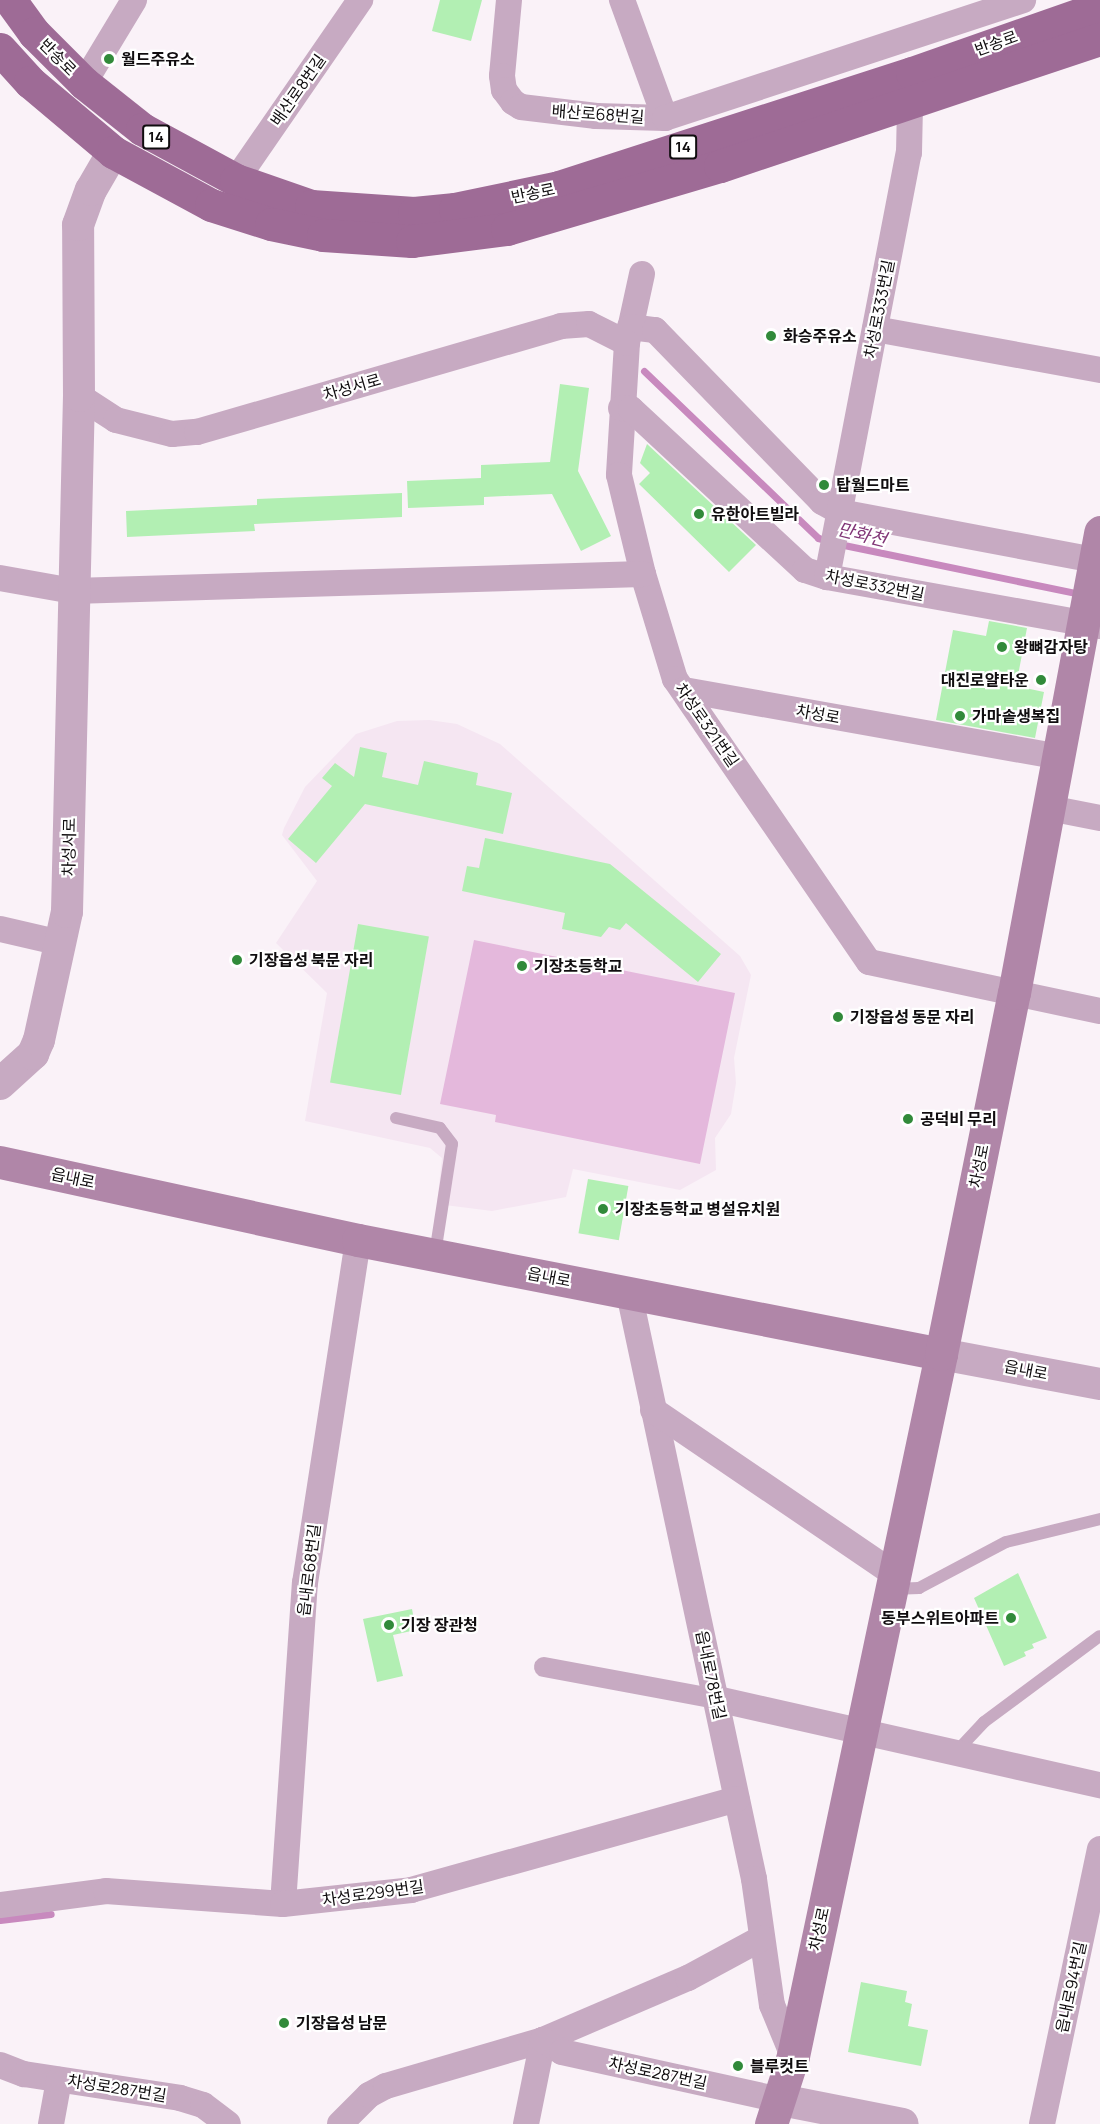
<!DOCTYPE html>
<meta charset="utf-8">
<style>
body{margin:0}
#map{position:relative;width:1100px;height:2124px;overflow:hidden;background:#faf2f8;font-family:Manrope,"Noto Sans KR",sans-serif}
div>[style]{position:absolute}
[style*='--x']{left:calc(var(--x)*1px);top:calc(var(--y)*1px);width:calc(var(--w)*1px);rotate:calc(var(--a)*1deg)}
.built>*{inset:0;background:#f5e6f2}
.green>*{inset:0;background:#e4b8dc}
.stream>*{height:7px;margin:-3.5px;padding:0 3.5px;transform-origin:3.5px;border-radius:3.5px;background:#c889be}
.building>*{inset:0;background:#b2efb3;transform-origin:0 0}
.service>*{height:12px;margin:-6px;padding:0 6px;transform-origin:6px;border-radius:6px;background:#c7aac2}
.pedestrian>*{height:20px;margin:-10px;padding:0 10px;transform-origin:10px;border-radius:10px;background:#c7aac2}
.minor>*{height:26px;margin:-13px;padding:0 13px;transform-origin:13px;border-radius:13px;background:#c7aac2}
.tertiary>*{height:32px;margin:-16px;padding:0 16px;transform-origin:16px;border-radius:16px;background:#c7aac2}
.secondary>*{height:33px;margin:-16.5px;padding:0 16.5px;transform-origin:16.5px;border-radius:16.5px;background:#b086a8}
.primary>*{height:33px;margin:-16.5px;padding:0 16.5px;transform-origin:16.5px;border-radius:16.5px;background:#9e6b96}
.dots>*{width:16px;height:16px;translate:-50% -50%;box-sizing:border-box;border:3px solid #fff;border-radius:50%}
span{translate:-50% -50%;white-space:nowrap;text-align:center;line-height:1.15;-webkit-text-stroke:4.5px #fff;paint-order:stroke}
.shield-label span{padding:2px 4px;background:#fff;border:2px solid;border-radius:4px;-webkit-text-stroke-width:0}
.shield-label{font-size:15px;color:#100d0f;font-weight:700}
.street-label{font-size:16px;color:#100d0f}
.poi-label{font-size:16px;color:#100d0f;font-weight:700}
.left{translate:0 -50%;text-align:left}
.right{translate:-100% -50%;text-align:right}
.water-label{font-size:18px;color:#813677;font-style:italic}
</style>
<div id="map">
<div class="built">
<i style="clip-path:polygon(429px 720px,457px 724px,500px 744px,740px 956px,751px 975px,734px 1058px,736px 1083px,731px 1114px,715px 1138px,716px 1170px,680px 1190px,573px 1169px,566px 1197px,492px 1211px,437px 1204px,442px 1158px,430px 1148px,305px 1121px,327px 993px,276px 943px,317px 881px,282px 835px,284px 828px,305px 787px,356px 734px,397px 721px)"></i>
</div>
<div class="green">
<i style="clip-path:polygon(474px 940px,735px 993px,700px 1164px,495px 1122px,496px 1115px,440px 1104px)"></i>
</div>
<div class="stream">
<i style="--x:644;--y:371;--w:241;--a:43.8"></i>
<i style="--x:818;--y:538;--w:11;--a:15"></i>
<i style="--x:839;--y:544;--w:247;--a:11.7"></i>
<i style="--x:0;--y:1920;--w:51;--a:-6.7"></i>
</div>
<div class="building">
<i style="clip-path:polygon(440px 0,482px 0,471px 41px,432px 31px)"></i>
<i style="clip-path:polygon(560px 384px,589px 388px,578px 471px,611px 536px,581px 551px,552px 494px,484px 497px,484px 505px,408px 508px,407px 481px,481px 478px,481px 465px,550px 462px)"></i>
<i style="clip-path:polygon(647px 444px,756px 545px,729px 572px,639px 484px,650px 473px,640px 463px)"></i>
<i style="clip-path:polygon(402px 493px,402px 517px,254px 524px,255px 531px,127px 537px,126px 511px,257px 505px,257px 499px)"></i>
<i style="clip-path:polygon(989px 621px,1027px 628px,1016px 686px,1044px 692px,1035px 738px,936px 720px,953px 630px,986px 636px)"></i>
<i style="clip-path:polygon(360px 747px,387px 753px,382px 777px,418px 785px,424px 761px,478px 773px,476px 785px,512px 793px,503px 834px,365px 804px,316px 863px,288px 839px,332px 786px,322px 778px,335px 763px,354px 777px)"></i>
<i style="clip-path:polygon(485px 838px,610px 864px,721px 954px,698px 982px,626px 923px,620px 930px,609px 927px,601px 937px,562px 929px,565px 913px,462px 891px,467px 866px,479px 868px)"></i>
<i style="left:358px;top:924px;width:72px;height:161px;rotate:10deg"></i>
<i style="left:588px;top:1179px;width:41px;height:55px;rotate:10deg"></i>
<i style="clip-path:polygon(1018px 1573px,1047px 1638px,1032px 1644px,1034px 1648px,1024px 1652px,1026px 1656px,1004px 1666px,974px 1598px)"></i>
<i style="clip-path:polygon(412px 1609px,416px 1630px,393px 1635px,403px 1676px,377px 1682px,363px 1619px)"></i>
<i style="clip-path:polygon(861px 1982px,907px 1991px,905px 2002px,912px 2004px,908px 2026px,928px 2030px,921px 2066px,848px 2052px)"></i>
</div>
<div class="service">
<i style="--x:396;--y:1118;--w:45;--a:12.8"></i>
<i style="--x:440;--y:1128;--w:20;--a:53"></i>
<i style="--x:452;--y:1144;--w:111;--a:98.8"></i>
<i style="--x:892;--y:1589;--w:27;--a:-2"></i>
<i style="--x:919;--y:1588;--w:98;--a:-27.9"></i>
<i style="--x:1006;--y:1542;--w:97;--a:-13.7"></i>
<i style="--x:955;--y:1753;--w:42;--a:-46.9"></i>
<i style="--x:984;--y:1722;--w:144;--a:-36.6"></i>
</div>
<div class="pedestrian">
<i style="--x:544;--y:1667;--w:176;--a:10.5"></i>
</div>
<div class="minor">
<i style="--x:509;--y:0;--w:76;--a:95.3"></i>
<i style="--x:502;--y:76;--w:14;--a:82"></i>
<i style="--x:504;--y:90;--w:15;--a:53"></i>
<i style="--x:513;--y:102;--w:9;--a:32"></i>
<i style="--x:521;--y:107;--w:76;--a:6.8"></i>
<i style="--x:596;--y:116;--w:69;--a:1.7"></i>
<i style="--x:665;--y:118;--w:126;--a:-110"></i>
<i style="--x:84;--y:83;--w:97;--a:-58.9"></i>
<i style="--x:665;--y:118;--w:377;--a:-18.2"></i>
<i style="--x:236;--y:180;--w:219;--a:-55.4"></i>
<i style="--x:642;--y:274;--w:71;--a:102.3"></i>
<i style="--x:627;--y:343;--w:132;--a:93.5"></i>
<i style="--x:619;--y:475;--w:102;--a:76.4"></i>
<i style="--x:643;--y:574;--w:110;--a:73.1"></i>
<i style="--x:675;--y:679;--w:343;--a:55.6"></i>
<i style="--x:869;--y:962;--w:236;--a:12"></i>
<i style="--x:630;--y:327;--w:25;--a:7"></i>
<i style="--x:655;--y:330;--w:240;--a:45.8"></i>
<i style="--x:822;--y:502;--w:21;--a:29"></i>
<i style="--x:840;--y:512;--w:259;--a:10.7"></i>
<i style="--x:875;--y:329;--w:229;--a:10.3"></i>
<i style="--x:79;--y:396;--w:44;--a:33"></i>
<i style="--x:116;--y:420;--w:58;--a:14"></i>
<i style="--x:172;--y:434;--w:25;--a:-5"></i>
<i style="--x:197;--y:432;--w:379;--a:-16.2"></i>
<i style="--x:561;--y:326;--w:28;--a:-4"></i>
<i style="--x:589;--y:324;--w:42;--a:26.6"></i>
<i style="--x:621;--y:408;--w:10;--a:6"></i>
<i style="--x:631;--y:409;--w:237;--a:42.8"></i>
<i style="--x:805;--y:570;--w:23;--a:18"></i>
<i style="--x:827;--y:577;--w:277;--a:10.2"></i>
<i style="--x:827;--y:577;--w:432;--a:-79.1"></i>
<i style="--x:909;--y:153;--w:48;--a:-88.8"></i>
<i style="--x:0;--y:578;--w:74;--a:10.1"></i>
<i style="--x:73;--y:591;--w:570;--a:-1.71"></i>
<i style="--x:684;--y:690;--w:381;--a:10.1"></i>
<i style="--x:1049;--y:808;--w:52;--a:11.1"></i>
<i style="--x:0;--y:929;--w:63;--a:12.9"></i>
<i style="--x:629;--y:1293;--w:599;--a:77.96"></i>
<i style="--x:754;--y:1879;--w:127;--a:81.9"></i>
<i style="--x:772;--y:2005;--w:55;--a:67.6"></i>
<i style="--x:653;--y:1410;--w:292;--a:34.2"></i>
<i style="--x:717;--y:1699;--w:393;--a:12.7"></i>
<i style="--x:283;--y:1904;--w:322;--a:-86.1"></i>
<i style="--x:305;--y:1583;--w:347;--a:-81.2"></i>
<i style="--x:0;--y:1905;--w:107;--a:-7.5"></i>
<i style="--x:106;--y:1891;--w:177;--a:4.2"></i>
<i style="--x:283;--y:1904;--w:129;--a:-6.2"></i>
<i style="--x:411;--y:1890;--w:338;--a:-15.6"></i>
<i style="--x:0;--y:2065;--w:26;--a:21"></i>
<i style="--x:24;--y:2074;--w:158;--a:8.7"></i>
<i style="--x:180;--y:2098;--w:24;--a:17"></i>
<i style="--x:203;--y:2105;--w:31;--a:37"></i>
<i style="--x:51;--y:2124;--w:45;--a:-79.7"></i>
<i style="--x:340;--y:2124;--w:41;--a:-45"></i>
<i style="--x:369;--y:2095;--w:19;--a:-28"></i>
<i style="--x:386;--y:2086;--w:164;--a:-16.3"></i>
<i style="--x:543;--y:2040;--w:158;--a:-23.2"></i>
<i style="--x:688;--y:1978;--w:84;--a:-28.4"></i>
<i style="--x:526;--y:2124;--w:86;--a:-78.6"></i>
<i style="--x:543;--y:2040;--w:22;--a:32"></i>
<i style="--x:562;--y:2052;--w:219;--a:12.4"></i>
<i style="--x:1042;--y:2124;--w:281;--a:-78.1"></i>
</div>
<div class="tertiary">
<i style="--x:0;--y:1084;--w:45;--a:-42.3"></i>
<i style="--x:33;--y:1054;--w:15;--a:-67"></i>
<i style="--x:39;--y:1040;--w:131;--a:-77.7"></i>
<i style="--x:67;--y:912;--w:516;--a:-88.67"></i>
<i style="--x:79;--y:396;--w:171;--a:-90.3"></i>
<i style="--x:78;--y:225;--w:37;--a:-70"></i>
<i style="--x:91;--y:190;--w:44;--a:-59.9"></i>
<i style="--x:941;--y:1354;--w:162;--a:10.7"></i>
<i style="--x:776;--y:2099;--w:129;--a:11.1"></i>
</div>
<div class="secondary">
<i style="--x:0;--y:1162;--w:366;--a:12.3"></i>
<i style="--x:358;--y:1240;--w:594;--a:11.06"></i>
<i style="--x:771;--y:2124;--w:71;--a:-72.1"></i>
<i style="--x:793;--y:2056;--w:717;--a:-78.09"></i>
<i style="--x:941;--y:1354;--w:368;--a:-78.6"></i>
<i style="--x:1014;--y:993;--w:469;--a:-79.4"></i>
</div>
<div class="primary">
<i style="--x:10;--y:0;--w:41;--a:54"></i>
<i style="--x:34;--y:33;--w:71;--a:45"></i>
<i style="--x:84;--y:83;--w:74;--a:38.4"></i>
<i style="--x:142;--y:129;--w:107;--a:28.5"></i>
<i style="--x:236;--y:180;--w:79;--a:19.1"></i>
<i style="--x:311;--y:206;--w:103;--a:3.9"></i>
<i style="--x:414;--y:213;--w:41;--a:-5.6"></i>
<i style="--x:455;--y:209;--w:106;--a:-11.9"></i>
<i style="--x:559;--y:187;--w:371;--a:-17.9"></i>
<i style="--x:912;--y:73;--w:199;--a:-19.3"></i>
<i style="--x:0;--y:49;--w:45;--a:47.7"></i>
<i style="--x:30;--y:82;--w:109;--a:40.1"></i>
<i style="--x:113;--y:152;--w:111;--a:28.4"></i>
<i style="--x:211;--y:205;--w:63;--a:17.6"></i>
<i style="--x:271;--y:224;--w:53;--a:11.9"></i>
<i style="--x:323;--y:235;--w:89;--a:3.9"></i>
<i style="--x:412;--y:241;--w:96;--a:-7.2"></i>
<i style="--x:507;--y:229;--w:222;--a:-16.5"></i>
<i style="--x:720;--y:166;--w:401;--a:-18.5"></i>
</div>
<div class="dots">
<i style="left:109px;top:59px;background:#318a3a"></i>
<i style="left:771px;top:336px;background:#318a3a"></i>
<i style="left:824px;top:485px;background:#318a3a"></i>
<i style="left:699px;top:514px;background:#318a3a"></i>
<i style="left:1002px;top:647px;background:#318a3a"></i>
<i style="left:1041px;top:680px;background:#318a3a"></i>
<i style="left:960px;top:716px;background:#318a3a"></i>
<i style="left:237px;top:960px;background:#318a3a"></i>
<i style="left:522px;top:966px;background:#318a3a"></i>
<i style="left:838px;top:1017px;background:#318a3a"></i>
<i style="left:908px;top:1119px;background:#318a3a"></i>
<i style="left:603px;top:1209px;background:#318a3a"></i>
<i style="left:1011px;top:1618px;background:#318a3a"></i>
<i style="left:389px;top:1625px;background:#318a3a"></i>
<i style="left:284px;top:2023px;background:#318a3a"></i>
<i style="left:738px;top:2066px;background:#318a3a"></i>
</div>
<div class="shield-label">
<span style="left:156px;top:137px">14</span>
<span style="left:683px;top:147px">14</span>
</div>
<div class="street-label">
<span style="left:996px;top:43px;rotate:-20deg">반송로</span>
<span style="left:58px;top:57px;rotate:45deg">반송로</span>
<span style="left:298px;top:90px;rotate:-55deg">배산로8번길</span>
<span style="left:598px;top:114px;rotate:4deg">배산로68번길</span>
<span style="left:533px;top:193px;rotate:-12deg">반송로</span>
<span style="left:879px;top:309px;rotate:-79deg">차성로333번길</span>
<span style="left:352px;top:387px;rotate:-16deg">차성서로</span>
<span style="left:875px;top:585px;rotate:11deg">차성로332번길</span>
<span style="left:818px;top:714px;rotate:10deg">차성로</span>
<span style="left:707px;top:725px;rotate:55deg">차성로321번길</span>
<span style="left:69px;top:847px;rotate:-89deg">차성서로</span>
<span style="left:979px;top:1166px;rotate:-79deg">차성로</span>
<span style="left:73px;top:1178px;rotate:12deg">읍내로</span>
<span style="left:549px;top:1277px;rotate:11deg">읍내로</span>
<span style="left:1026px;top:1370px;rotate:11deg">읍내로</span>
<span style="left:309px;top:1570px;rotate:-83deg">읍내로68번길</span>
<span style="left:711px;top:1675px;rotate:78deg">읍내로78번길</span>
<span style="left:373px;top:1893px;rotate:-8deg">차성로299번길</span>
<span style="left:819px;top:1929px;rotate:-78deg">차성로</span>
<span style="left:1071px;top:1987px;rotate:-78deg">읍내로94번길</span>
<span style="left:658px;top:2073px;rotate:12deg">차성로287번길</span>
<span style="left:117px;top:2088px;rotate:9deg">차성로287번길</span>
</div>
<div class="poi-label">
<span class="left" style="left:121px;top:59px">월드주유소</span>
<span class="left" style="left:783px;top:336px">화승주유소</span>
<span class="left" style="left:836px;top:485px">탑월드마트</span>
<span class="left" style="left:711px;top:514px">유한아트빌라</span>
<span class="left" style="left:1014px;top:647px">왕뼈감자탕</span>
<span class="right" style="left:1029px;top:680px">대진로얄타운</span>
<span class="left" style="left:972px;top:716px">가마솥생복집</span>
<span class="left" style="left:249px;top:960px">기장읍성 북문 자리</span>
<span class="left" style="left:534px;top:966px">기장초등학교</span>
<span class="left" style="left:850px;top:1017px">기장읍성 동문 자리</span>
<span class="left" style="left:920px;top:1119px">공덕비 무리</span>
<span class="left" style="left:615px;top:1209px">기장초등학교 병설유치원</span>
<span class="right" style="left:999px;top:1618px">동부스위트아파트</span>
<span class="left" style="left:401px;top:1625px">기장 장관청</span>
<span class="left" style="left:296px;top:2023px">기장읍성 남문</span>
<span class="left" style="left:750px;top:2066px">블루컷트</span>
</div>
<div class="water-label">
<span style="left:862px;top:534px;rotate:14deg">만화천</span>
</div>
</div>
